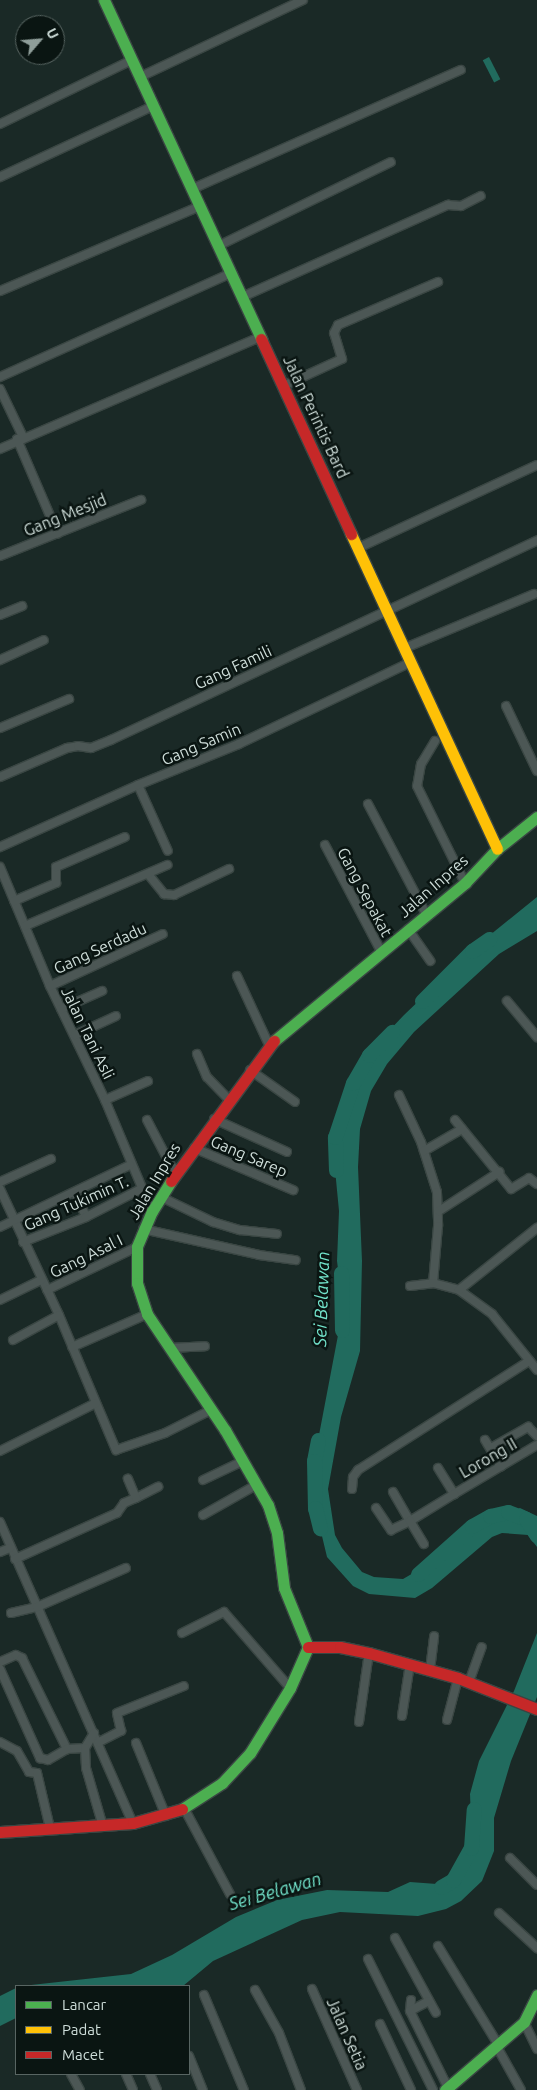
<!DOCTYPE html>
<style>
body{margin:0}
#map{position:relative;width:537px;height:2090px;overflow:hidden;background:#1a2926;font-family:Ubuntu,sans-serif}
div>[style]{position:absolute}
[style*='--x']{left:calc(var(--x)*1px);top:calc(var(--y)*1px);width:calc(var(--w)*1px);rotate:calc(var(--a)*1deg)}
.water>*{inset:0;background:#216b5e;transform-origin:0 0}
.river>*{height:15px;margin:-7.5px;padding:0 7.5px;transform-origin:7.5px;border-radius:7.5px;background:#216b5e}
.roads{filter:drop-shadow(1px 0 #3a4643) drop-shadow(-1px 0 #3a4643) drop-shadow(0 1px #3a4643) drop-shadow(0 -1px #3a4643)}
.street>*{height:8px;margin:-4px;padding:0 4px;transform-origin:4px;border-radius:4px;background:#4c5755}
.fast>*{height:11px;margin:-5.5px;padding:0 5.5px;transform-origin:5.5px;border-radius:5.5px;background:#4caf50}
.slow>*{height:11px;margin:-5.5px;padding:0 5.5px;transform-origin:5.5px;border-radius:5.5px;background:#ffc107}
.jam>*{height:11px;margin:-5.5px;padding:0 5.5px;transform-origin:5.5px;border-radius:5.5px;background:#c62828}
span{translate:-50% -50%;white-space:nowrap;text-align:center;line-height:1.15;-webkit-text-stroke:5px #0a1512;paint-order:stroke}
.street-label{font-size:16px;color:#ceddd9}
.water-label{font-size:18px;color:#72e3cb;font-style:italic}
.legend{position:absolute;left:15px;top:1985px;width:175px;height:90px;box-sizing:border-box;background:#0a1512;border:1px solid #586562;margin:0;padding:6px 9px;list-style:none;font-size:15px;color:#ceddd9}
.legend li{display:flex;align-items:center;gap:10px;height:25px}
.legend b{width:25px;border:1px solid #586562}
.north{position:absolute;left:15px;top:15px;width:50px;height:50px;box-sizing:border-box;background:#0a1512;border:1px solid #586562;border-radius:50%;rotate:63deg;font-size:14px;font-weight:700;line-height:20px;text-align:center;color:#ceddd9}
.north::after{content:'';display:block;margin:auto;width:18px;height:22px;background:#8f9e9a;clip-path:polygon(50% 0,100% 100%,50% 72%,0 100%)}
</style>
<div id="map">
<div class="water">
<i style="left:489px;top:57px;width:25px;height:7px;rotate:63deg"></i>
<i style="clip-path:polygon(537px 897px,537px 931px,499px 954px,414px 1032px,387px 1064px,371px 1091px,360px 1129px,358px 1167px,362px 1261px,360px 1351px,341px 1417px,328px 1489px,335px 1535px,342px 1548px,362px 1572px,374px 1577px,403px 1579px,451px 1551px,483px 1524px,520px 1508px,537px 1516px,537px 1547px,528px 1535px,502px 1533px,492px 1537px,432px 1588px,415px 1598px,369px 1594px,353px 1586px,327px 1557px,315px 1507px,315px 1456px,343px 1309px,337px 1261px,339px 1211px,334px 1159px,342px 1113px,350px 1090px,384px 1036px,404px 1015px,474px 948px)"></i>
<i style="clip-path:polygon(537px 1633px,537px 1697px,511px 1761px,494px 1818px,494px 1851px,482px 1881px,461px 1901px,446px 1909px,418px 1916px,340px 1912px,302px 1920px,213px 1961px,183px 1986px,22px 1986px,131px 1974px,172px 1955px,236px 1917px,277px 1900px,327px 1890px,388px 1892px,410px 1882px,437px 1884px,451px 1879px,464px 1867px,472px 1848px,470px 1794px,479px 1761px,514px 1691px)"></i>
<i style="clip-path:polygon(16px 1988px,16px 2018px,0 2026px,0 1996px)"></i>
</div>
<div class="river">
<i style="--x:422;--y:1001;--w:71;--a:-45"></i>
<i style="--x:472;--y:951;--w:21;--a:-35"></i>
<i style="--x:336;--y:1170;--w:33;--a:-92"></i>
<i style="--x:335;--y:1137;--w:57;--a:-71.6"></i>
<i style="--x:353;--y:1083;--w:32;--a:-60"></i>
<i style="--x:369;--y:1055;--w:33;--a:-45"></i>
<i style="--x:341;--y:1273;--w:57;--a:89"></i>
<i style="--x:318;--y:1440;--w:21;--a:101"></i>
<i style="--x:314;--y:1461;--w:47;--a:88.8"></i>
<i style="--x:315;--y:1508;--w:21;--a:76"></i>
<i style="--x:418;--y:1574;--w:72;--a:-41.6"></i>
<i style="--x:472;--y:1526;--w:21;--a:-29"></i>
<i style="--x:490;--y:1516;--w:18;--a:-13"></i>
<i style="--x:508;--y:1512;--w:19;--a:21"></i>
<i style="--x:526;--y:1519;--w:20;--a:57"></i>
<i style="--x:441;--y:1887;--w:14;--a:-30"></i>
<i style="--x:453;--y:1880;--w:37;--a:-61"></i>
<i style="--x:471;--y:1848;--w:39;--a:-86"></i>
</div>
<div class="roads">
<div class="street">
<i style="--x:140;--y:77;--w:180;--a:-25.3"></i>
<i style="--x:0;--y:124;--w:147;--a:-25.9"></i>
<i style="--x:0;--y:177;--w:169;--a:-24.9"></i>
<i style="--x:192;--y:189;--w:294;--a:-23.9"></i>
<i style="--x:218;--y:246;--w:192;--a:-25.9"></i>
<i style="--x:0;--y:291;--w:217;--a:-23"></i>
<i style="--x:242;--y:297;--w:226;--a:-24.1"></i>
<i style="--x:448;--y:205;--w:13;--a:4"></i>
<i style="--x:461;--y:206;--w:22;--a:-27"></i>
<i style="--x:0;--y:377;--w:253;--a:-24.2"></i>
<i style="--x:283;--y:386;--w:65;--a:-24.6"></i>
<i style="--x:342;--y:359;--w:27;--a:-107"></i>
<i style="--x:334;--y:333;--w:9;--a:-63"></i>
<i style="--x:338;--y:325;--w:109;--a:-23.3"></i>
<i style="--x:0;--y:389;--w:53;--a:64.4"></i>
<i style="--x:17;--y:439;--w:103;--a:66.7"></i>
<i style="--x:0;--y:449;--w:283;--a:-23.3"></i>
<i style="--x:358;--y:548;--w:197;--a:-24.9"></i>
<i style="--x:0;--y:556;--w:152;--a:-21.7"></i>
<i style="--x:0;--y:615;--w:24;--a:-22"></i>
<i style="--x:405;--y:648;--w:140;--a:-22.7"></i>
<i style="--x:0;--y:660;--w:48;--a:-24.4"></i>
<i style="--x:506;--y:706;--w:72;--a:64.5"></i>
<i style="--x:0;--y:728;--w:75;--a:-22.8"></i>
<i style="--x:435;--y:741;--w:27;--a:121"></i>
<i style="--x:421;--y:764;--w:22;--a:100"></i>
<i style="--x:417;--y:786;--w:108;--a:63.7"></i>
<i style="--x:0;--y:777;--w:73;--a:-23.4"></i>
<i style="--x:67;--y:748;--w:11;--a:-10"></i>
<i style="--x:78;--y:746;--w:13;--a:9"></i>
<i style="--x:91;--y:748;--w:22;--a:-22"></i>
<i style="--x:111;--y:740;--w:471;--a:-25.1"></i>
<i style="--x:138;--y:785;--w:72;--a:65.6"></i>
<i style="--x:368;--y:804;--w:124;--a:62.2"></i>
<i style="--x:325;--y:845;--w:120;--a:62.2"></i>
<i style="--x:0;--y:847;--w:151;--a:-24.2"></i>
<i style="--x:138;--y:785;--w:109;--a:-22.1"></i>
<i style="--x:239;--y:744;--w:191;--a:-25.5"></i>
<i style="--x:0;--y:867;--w:129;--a:67.2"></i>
<i style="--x:50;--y:986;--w:127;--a:64.2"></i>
<i style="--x:105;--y:1100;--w:121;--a:67.1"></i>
<i style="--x:148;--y:874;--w:26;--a:51"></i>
<i style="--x:164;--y:894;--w:10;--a:6"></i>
<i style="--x:174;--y:895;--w:61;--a:-25.3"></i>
<i style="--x:14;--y:901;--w:46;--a:-23.2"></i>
<i style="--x:56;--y:883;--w:16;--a:-90"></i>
<i style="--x:56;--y:867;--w:75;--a:-23.5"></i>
<i style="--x:25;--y:926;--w:155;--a:-23.2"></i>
<i style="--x:408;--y:929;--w:39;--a:55"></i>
<i style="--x:237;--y:976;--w:76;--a:65.1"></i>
<i style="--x:50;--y:986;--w:124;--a:-24.7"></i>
<i style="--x:507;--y:1001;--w:47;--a:50.2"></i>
<i style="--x:61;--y:1009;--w:45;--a:-23.7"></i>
<i style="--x:75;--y:1035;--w:45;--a:-24.9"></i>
<i style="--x:197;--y:1054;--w:25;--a:67"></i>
<i style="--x:207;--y:1077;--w:30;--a:46"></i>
<i style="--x:250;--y:1070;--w:55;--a:35.4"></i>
<i style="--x:399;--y:1095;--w:52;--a:64.9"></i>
<i style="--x:421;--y:1142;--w:52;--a:72.3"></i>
<i style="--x:437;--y:1192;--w:34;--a:88"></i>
<i style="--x:438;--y:1226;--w:57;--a:95"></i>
<i style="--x:105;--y:1100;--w:47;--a:-23.8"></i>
<i style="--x:214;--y:1119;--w:80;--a:24.3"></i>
<i style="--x:147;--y:1120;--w:52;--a:62.4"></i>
<i style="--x:171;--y:1166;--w:7;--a:34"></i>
<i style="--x:455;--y:1120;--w:89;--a:50.9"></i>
<i style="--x:511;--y:1189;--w:21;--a:-31"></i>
<i style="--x:529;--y:1178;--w:10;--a:37"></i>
<i style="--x:194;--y:1148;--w:108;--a:23"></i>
<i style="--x:424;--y:1151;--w:44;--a:-30.1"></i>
<i style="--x:0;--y:1182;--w:56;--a:-24.3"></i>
<i style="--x:0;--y:1189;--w:139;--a:64.9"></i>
<i style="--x:59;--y:1315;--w:147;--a:67.1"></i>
<i style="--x:116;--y:1450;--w:52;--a:-19.1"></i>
<i style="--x:165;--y:1433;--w:51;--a:-26.6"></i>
<i style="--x:75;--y:1193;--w:26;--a:65"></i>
<i style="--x:161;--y:1197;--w:58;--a:25.7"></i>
<i style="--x:213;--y:1222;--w:28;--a:17"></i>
<i style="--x:240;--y:1230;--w:37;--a:6"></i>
<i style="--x:439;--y:1211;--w:72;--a:-33"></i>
<i style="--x:0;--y:1227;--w:144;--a:-25.5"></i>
<i style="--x:143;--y:1229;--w:119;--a:12.6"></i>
<i style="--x:259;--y:1255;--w:37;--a:8"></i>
<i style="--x:23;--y:1242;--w:68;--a:-21.6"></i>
<i style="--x:86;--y:1217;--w:62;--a:-27"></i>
<i style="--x:410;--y:1286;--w:23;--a:-7"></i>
<i style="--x:433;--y:1283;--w:27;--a:15"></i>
<i style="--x:459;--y:1290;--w:41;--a:36"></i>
<i style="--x:492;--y:1314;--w:72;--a:51.2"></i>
<i style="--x:47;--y:1290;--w:100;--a:-25.5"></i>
<i style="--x:459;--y:1290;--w:100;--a:-38.5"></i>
<i style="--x:0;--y:1300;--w:46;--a:-26"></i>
<i style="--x:13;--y:1340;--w:52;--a:-28.5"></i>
<i style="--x:72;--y:1347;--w:82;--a:-23.7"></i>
<i style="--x:170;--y:1348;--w:35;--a:-3"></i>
<i style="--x:485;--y:1440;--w:31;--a:59"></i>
<i style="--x:491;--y:1448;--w:43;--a:-29.6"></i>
<i style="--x:528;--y:1427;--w:13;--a:45"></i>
<i style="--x:0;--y:1451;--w:107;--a:-26.6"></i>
<i style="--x:438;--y:1468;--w:31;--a:58"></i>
<i style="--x:454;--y:1494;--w:96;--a:-30.6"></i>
<i style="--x:203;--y:1480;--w:44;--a:-25.4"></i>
<i style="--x:352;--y:1489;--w:12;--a:-85"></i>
<i style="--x:353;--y:1477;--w:9;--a:-54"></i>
<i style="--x:358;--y:1470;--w:203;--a:-32.5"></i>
<i style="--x:393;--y:1492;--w:34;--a:60"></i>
<i style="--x:410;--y:1521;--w:52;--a:-31.5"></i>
<i style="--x:136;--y:1498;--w:25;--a:-27"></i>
<i style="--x:376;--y:1508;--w:27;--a:56"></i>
<i style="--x:391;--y:1530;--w:21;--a:-25"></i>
<i style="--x:410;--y:1521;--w:27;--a:59"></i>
<i style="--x:203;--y:1515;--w:61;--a:-29.5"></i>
<i style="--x:0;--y:1522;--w:329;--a:66.2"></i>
<i style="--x:0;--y:1552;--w:11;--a:-22"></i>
<i style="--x:15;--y:1559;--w:112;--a:-24.3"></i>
<i style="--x:117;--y:1513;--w:12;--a:-55"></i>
<i style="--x:124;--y:1503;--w:13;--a:-23"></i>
<i style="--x:136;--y:1498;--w:21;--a:-113"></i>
<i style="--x:11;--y:1613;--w:27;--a:-13"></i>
<i style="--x:37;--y:1607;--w:97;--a:-23.7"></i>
<i style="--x:182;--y:1633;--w:47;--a:-26.6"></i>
<i style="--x:224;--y:1612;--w:101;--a:49"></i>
<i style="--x:0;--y:1662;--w:17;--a:-24"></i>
<i style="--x:16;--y:1655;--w:7;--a:27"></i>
<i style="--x:22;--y:1658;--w:102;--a:63.7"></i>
<i style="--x:67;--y:1749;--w:18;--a:-3"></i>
<i style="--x:0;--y:1669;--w:98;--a:65.8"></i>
<i style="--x:40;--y:1758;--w:8;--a:14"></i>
<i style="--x:48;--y:1760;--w:22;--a:-30"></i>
<i style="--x:430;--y:1670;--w:34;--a:-83"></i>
<i style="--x:469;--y:1682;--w:37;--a:-70"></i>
<i style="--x:402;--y:1716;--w:53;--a:-81.3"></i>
<i style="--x:447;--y:1720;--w:43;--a:-75.3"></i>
<i style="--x:359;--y:1722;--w:70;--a:-81.8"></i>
<i style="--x:94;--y:1733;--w:17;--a:121"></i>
<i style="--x:85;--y:1748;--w:20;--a:87"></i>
<i style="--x:86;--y:1768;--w:57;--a:73.8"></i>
<i style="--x:0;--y:1742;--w:19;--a:28"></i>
<i style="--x:17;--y:1751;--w:24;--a:60"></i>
<i style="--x:29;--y:1772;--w:8;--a:7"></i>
<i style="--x:37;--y:1773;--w:57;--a:76.7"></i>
<i style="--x:99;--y:1742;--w:25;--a:-27"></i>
<i style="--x:121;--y:1731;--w:18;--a:-103"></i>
<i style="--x:117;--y:1713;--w:72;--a:-21.9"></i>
<i style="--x:136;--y:1743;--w:79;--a:67.7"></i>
<i style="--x:184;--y:1808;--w:98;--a:61.9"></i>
<i style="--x:510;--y:1858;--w:38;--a:45"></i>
<i style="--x:499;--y:1913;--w:52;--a:42.6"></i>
<i style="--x:395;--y:1938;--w:85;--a:61.3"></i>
<i style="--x:438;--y:1946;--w:117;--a:58.6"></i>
<i style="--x:368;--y:1959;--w:146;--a:63.6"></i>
<i style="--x:312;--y:1989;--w:111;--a:66"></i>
<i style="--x:255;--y:1990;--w:49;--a:60.8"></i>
<i style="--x:279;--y:2033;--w:61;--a:68.9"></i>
<i style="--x:204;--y:1995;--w:103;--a:67.2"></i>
<i style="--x:411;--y:2000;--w:11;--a:95"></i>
<i style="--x:410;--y:2011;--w:86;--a:63.7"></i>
<i style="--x:410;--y:2011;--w:21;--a:-28"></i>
<i style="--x:524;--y:2022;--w:30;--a:64"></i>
<i style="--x:380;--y:2024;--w:73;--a:64.8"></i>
<i style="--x:497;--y:2047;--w:49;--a:60.8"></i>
<i style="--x:189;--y:2056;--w:37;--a:68"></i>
<i style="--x:71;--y:2074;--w:18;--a:61"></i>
<i style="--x:126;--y:2074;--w:17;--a:66"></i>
<i style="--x:150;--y:2074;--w:17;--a:66"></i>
</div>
<div class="fast">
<i style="--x:104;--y:0;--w:374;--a:65.1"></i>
<i style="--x:274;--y:1041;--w:248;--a:-39.6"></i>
<i style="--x:465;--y:883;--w:47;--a:-46.7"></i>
<i style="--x:497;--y:849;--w:51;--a:-38.7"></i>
<i style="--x:171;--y:1181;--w:36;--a:122"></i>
<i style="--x:152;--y:1211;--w:39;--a:113"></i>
<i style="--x:137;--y:1247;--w:36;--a:90"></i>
<i style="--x:137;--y:1283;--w:33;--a:72"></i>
<i style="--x:147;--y:1314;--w:140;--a:56.1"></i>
<i style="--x:225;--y:1430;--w:86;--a:60.2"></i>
<i style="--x:268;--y:1505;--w:29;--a:72"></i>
<i style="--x:277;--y:1533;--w:55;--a:82.7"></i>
<i style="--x:284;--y:1588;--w:64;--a:67.9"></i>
<i style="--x:182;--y:1809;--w:48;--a:-33"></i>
<i style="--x:222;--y:1783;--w:41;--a:-47"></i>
<i style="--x:250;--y:1753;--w:76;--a:-58.4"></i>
<i style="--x:290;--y:1688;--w:45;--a:-66.3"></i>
<i style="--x:445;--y:2090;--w:104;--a:-40.7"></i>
<i style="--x:524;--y:2022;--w:30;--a:-64"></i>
</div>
<div class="slow">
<i style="--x:351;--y:534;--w:347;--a:65.1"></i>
</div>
<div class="jam">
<i style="--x:261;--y:339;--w:215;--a:65.2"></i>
<i style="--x:171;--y:1181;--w:174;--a:-53.7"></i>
<i style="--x:308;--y:1647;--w:32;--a:0"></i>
<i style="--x:340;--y:1647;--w:30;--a:12"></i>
<i style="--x:369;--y:1653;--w:92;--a:15.7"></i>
<i style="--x:458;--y:1678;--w:85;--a:21.4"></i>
<i style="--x:0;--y:1832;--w:133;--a:-3.9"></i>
<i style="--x:133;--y:1823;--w:51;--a:-15.9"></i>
</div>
</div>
<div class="street-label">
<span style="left:316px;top:417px;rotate:65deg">Jalan Perintis Bard</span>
<span style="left:65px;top:515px;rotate:-22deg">Gang Mesjid</span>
<span style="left:233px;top:667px;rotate:-25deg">Gang Famili</span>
<span style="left:201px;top:744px;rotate:-23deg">Gang Samin</span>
<span style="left:433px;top:886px;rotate:-41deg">Jalan Inpres</span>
<span style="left:365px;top:892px;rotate:62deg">Gang Sepakat</span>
<span style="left:100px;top:948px;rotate:-25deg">Gang Serdadu</span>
<span style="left:88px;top:1033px;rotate:64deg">Jalan Tani Asli</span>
<span style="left:249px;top:1156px;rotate:23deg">Gang Sarep</span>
<span style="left:154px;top:1181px;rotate:-59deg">Jalan Inpres</span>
<span style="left:76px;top:1203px;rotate:-24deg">Gang Tukimin T.</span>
<span style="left:86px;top:1256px;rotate:-26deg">Gang Asal I</span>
<span style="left:488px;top:1458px;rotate:-30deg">Lorong II</span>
<span style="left:347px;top:2034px;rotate:66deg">Jalan Setia</span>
</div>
<div class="water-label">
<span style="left:321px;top:1299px;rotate:-88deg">Sei Belawan</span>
<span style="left:275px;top:1891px;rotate:-16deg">Sei Belawan</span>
</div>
<ul class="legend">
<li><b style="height:6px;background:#4caf50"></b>Lancar</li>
<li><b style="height:6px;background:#ffc107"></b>Padat</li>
<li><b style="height:6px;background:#c62828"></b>Macet</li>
</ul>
<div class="north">U</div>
</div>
